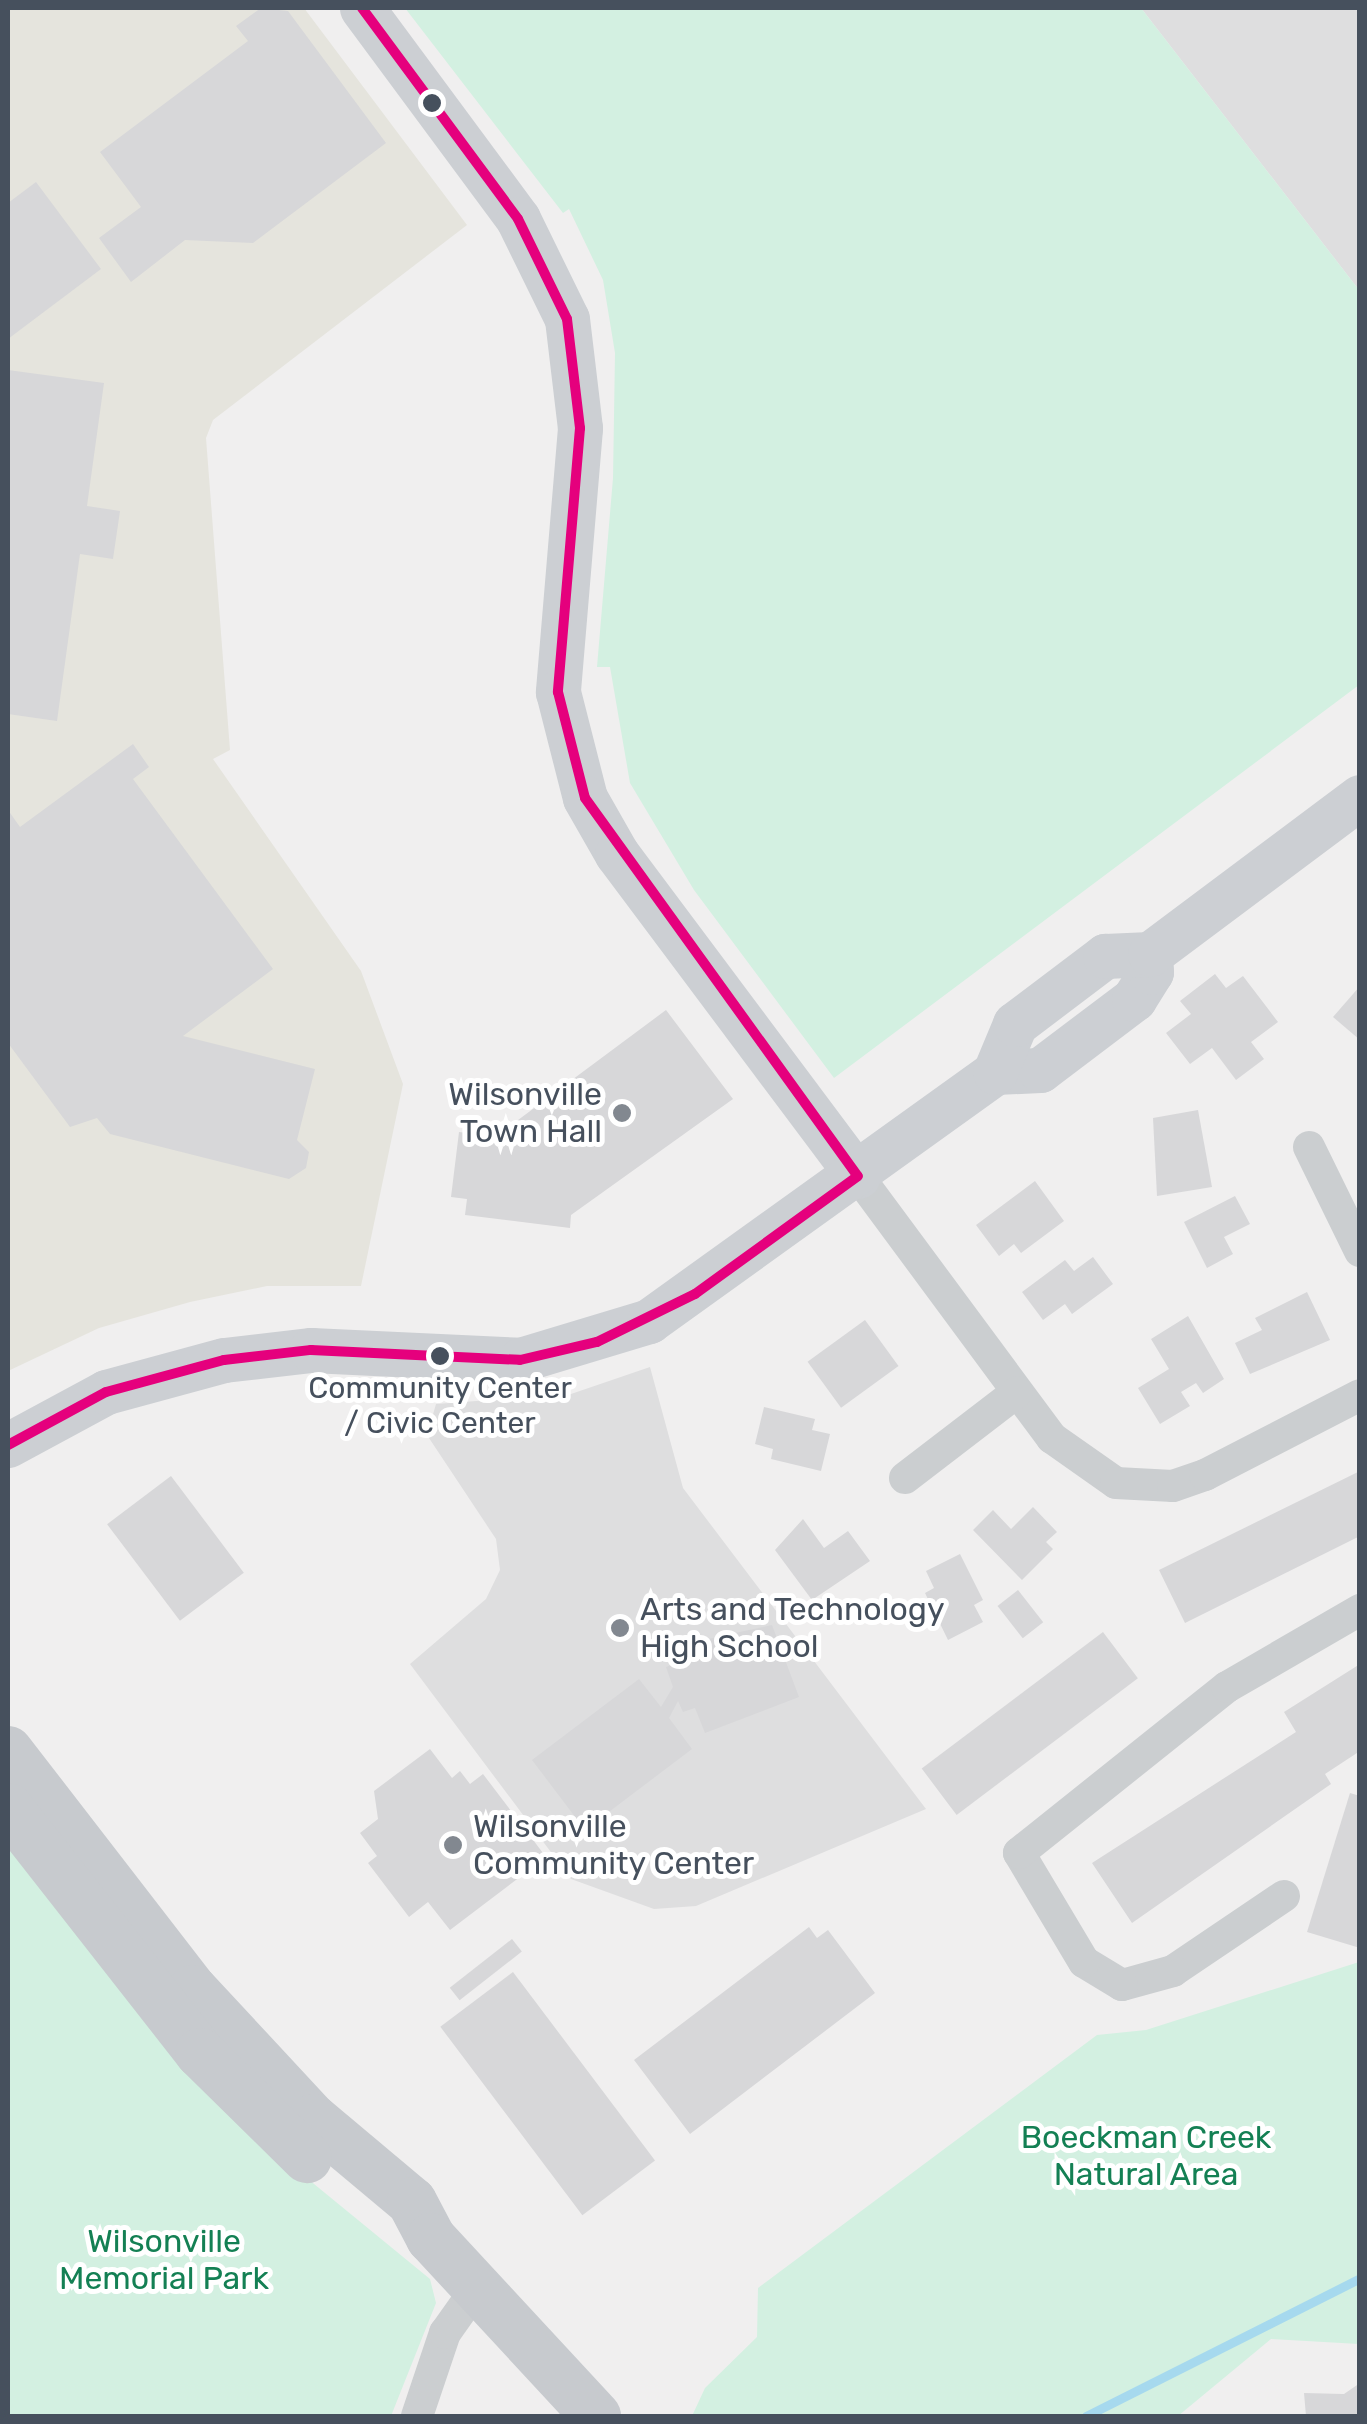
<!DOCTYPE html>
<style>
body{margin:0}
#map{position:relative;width:1367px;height:2424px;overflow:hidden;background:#f0efef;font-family:Rubik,sans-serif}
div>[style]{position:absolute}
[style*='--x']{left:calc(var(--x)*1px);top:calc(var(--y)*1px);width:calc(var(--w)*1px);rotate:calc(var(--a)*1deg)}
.commercial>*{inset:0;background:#e5e4dd}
.education>*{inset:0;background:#dededf}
.green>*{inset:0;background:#d3f0e1}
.stream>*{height:9px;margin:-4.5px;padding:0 4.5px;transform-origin:4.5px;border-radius:4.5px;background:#a6d9ee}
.building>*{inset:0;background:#d7d7d9;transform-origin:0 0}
.street>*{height:32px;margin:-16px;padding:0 16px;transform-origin:16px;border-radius:16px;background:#cbced0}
.secondary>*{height:45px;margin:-22.5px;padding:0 22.5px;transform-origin:22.5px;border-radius:22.5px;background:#cccfd3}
.primary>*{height:50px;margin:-25px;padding:0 25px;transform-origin:25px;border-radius:25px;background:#c7cace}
.bus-1>*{height:10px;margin:-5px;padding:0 5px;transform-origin:5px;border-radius:5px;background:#e5007d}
.dots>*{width:28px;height:28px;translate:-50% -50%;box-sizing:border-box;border:5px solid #fff;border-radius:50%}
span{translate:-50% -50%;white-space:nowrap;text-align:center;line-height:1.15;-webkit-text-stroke:10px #fff;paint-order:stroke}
.bus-label{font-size:30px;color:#46505d}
.poi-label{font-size:32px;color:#46505d}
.right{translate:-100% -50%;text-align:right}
.left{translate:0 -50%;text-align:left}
.park-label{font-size:32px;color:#148054}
.frame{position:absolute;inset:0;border:10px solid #46505d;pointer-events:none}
</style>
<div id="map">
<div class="commercial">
<i style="clip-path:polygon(8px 8px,304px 8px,467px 225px,213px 420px,206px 438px,230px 750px,213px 759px,361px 971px,403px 1084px,361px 1286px,267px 1286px,190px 1302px,99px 1328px,8px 1371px)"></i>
</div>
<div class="education">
<i style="clip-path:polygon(1141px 8px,1359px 8px,1359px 290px)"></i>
<i style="clip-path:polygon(650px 1367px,683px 1488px,926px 1809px,696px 1906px,654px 1909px,571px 1879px,410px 1664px,486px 1599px,500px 1570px,496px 1539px,427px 1435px,436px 1404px,571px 1394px)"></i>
</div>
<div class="green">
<i style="clip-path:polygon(405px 8px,1141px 8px,1359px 290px,1359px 685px,834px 1078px,694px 890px,630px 783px,610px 667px,597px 667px,613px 478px,615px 353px,603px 280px,569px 209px,563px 213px)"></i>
<i style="clip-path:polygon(8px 1833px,264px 2143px,430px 2279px,436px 2303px,391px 2416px,8px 2416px)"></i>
<i style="clip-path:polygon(1359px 1962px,1359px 2344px,1271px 2339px,1178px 2416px,692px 2416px,705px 2388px,757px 2337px,758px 2288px,1097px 2035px,1146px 2030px)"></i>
</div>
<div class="stream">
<i style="--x:1086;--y:2416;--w:307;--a:-26.7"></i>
</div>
<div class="building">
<i style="clip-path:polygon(261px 8px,288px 11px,386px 143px,253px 243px,185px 240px,131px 282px,99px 238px,141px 207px,100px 152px,248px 41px,236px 26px)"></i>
<i style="clip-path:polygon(36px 182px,101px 269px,8px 339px,8px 203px)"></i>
<i style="clip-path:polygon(8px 370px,104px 383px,87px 506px,120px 511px,113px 559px,80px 554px,57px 721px,8px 714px)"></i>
<i style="clip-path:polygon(133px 744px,149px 767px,133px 779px,273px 969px,183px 1036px,315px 1069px,297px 1140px,309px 1152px,306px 1168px,289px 1179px,110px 1134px,97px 1118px,70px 1127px,8px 1043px,8px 810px,20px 827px)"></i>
<i style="clip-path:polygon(1215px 974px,1226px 988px,1243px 976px,1278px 1022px,1251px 1042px,1264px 1059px,1236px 1080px,1212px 1048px,1190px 1064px,1166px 1033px,1191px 1014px,1180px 1001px)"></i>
<i style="clip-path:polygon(1360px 986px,1360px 1040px,1333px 1017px)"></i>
<i style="clip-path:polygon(666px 1010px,733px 1099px,571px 1215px,570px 1228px,465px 1215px,467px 1199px,451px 1197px,459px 1132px,509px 1138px,510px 1126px)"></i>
<i style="clip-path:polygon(1198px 1110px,1212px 1187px,1157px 1196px,1153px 1118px)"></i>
<i style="clip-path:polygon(1035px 1181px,1064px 1221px,1021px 1253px,1014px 1244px,999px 1256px,976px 1225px)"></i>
<i style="clip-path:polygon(1235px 1196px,1250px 1224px,1224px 1237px,1233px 1254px,1207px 1268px,1184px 1222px)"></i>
<i style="clip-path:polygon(1093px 1257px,1113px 1284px,1072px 1314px,1065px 1304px,1043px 1320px,1022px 1292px,1065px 1260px,1074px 1271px)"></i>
<i style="clip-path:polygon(1307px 1292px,1330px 1340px,1250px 1374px,1235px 1343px,1262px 1330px,1255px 1318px)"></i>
<i style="clip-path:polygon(1188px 1316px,1224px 1379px,1203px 1393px,1196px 1383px,1181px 1392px,1190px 1406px,1160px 1424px,1138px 1388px,1169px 1369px,1151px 1339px)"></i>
<i style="left:865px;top:1320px;width:57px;height:71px;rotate:54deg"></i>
<i style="clip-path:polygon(764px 1407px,815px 1419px,812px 1430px,830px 1434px,821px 1471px,771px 1459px,773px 1449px,755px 1444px)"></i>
<i style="clip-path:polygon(1360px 1471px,1360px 1536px,1185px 1623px,1159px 1570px)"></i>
<i style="left:171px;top:1476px;width:121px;height:80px;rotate:53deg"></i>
<i style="clip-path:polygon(1033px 1507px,1057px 1532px,1046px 1542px,1053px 1549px,1022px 1580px,973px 1530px,993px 1510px,1011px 1529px)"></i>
<i style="clip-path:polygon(803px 1519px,824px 1548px,848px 1531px,870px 1561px,812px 1600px,775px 1550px)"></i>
<i style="clip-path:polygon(960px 1554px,983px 1600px,974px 1605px,983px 1622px,948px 1640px,925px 1593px,934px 1588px,926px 1571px)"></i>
<i style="left:1018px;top:1590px;width:41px;height:26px;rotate:52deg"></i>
<i style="clip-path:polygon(772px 1625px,799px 1697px,705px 1733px,695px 1708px,683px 1712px,678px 1701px,669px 1718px,692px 1749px,585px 1830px,532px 1760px,639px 1679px,661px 1707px,673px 1687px,666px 1667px,704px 1653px,699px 1641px)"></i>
<i style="left:1103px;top:1632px;width:58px;height:227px;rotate:53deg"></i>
<i style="clip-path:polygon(1360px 1664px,1360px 1751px,1325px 1774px,1331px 1784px,1132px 1923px,1092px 1863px,1296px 1732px,1284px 1712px)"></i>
<i style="clip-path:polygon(430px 1749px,452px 1778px,460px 1771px,470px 1784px,483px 1774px,546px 1857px,450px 1930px,428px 1902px,409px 1917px,368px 1863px,377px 1856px,360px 1833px,378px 1819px,374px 1791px)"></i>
<i style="clip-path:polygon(1350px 1793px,1360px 1796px,1360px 1948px,1307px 1932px)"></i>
<i style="clip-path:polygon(809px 1927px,817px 1938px,828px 1930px,875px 1993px,690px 2134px,634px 2060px)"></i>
<i style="left:512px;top:1939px;width:16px;height:79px;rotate:52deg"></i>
<i style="left:513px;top:1972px;width:236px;height:91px;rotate:53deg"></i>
<i style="clip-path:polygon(1360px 2383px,1360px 2416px,1306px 2416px,1304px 2393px,1344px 2394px)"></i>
</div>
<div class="street">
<i style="--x:1309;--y:1147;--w:116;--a:63.9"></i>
<i style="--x:858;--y:1176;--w:326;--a:53.5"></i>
<i style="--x:1052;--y:1438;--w:78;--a:35.1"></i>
<i style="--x:1116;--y:1483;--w:57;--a:3"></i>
<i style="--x:1173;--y:1486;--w:34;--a:-19"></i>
<i style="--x:1205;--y:1475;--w:174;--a:-27.3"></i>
<i style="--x:905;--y:1478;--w:141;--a:-37.5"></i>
<i style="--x:1284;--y:1896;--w:134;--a:146"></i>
<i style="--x:1173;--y:1971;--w:53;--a:164.6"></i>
<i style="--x:1122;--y:1985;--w:44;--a:-148.8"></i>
<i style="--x:1084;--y:1962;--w:127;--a:-120.8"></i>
<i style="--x:1019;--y:1853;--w:266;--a:-38.6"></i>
<i style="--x:1227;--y:1687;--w:154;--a:-30.1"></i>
<i style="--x:417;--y:2416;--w:88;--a:-71.4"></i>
<i style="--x:445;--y:2333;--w:59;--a:-54.7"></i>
</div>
<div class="secondary">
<i style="--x:362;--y:8;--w:262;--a:53.5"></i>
<i style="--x:518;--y:219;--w:111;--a:63.9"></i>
<i style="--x:567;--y:319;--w:110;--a:83.2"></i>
<i style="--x:580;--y:428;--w:265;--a:94.8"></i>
<i style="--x:558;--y:692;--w:109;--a:75.7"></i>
<i style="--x:585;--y:798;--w:64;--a:60.3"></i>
<i style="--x:617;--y:854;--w:402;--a:53.2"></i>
<i style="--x:995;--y:1072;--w:45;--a:-2.5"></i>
<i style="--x:1040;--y:1070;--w:118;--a:-37.1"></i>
<i style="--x:1134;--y:999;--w:32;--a:-58"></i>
<i style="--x:1151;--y:972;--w:18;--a:-93"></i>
<i style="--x:8;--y:1445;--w:111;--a:-28.4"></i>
<i style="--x:106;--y:1392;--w:122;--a:-15.2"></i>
<i style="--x:224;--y:1360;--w:88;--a:-6.6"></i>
<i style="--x:311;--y:1350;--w:209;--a:2.7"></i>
<i style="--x:520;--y:1360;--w:135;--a:-16.8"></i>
<i style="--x:649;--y:1321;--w:426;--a:-35.7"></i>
<i style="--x:995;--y:1072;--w:52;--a:-67.4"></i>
<i style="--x:1015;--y:1024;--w:113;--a:-37.1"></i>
<i style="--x:1105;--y:956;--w:45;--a:-2.5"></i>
<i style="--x:1150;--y:954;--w:262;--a:-36.8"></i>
</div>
<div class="primary">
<i style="--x:8;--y:1751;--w:302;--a:52.3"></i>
<i style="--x:193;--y:1990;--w:176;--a:47.1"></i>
<i style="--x:313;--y:2119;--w:129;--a:40"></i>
<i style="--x:412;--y:2202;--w:41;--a:62.2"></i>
<i style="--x:431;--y:2238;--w:243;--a:47.2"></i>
<i style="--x:8;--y:1808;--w:311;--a:51.9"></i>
<i style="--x:200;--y:2053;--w:150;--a:44.5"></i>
</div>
<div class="bus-1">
<i style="--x:362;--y:8;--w:262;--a:53.5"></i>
<i style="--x:518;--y:219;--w:111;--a:63.9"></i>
<i style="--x:567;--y:319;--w:110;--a:83.2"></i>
<i style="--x:580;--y:428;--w:265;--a:94.8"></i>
<i style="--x:558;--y:692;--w:109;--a:75.7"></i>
<i style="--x:585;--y:798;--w:466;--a:54.2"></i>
<i style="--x:8;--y:1445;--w:111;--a:-28.4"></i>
<i style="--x:106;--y:1392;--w:122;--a:-15.2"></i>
<i style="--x:224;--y:1360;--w:88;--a:-6.6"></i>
<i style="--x:311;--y:1350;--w:209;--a:2.7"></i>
<i style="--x:520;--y:1360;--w:79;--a:-13.2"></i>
<i style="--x:597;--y:1342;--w:109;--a:-26.1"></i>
<i style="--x:695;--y:1294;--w:201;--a:-35.9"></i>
</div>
<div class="dots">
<i style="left:432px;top:103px;background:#46505d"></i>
<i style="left:622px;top:1113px;background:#828890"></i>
<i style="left:440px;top:1356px;background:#46505d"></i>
<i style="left:620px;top:1628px;background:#828890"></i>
<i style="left:453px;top:1845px;background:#828890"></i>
</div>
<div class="bus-label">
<span style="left:440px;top:1405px">Community Center<br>/ Civic Center</span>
</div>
<div class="poi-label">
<span class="right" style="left:602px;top:1113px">Wilsonville<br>Town Hall</span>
<span class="left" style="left:640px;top:1628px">Arts and Technology<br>High School</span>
<span class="left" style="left:473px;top:1845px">Wilsonville<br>Community Center</span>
</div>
<div class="park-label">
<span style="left:1146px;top:2156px">Boeckman Creek<br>Natural Area</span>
<span style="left:164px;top:2260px">Wilsonville<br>Memorial Park</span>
</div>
<div class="frame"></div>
</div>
